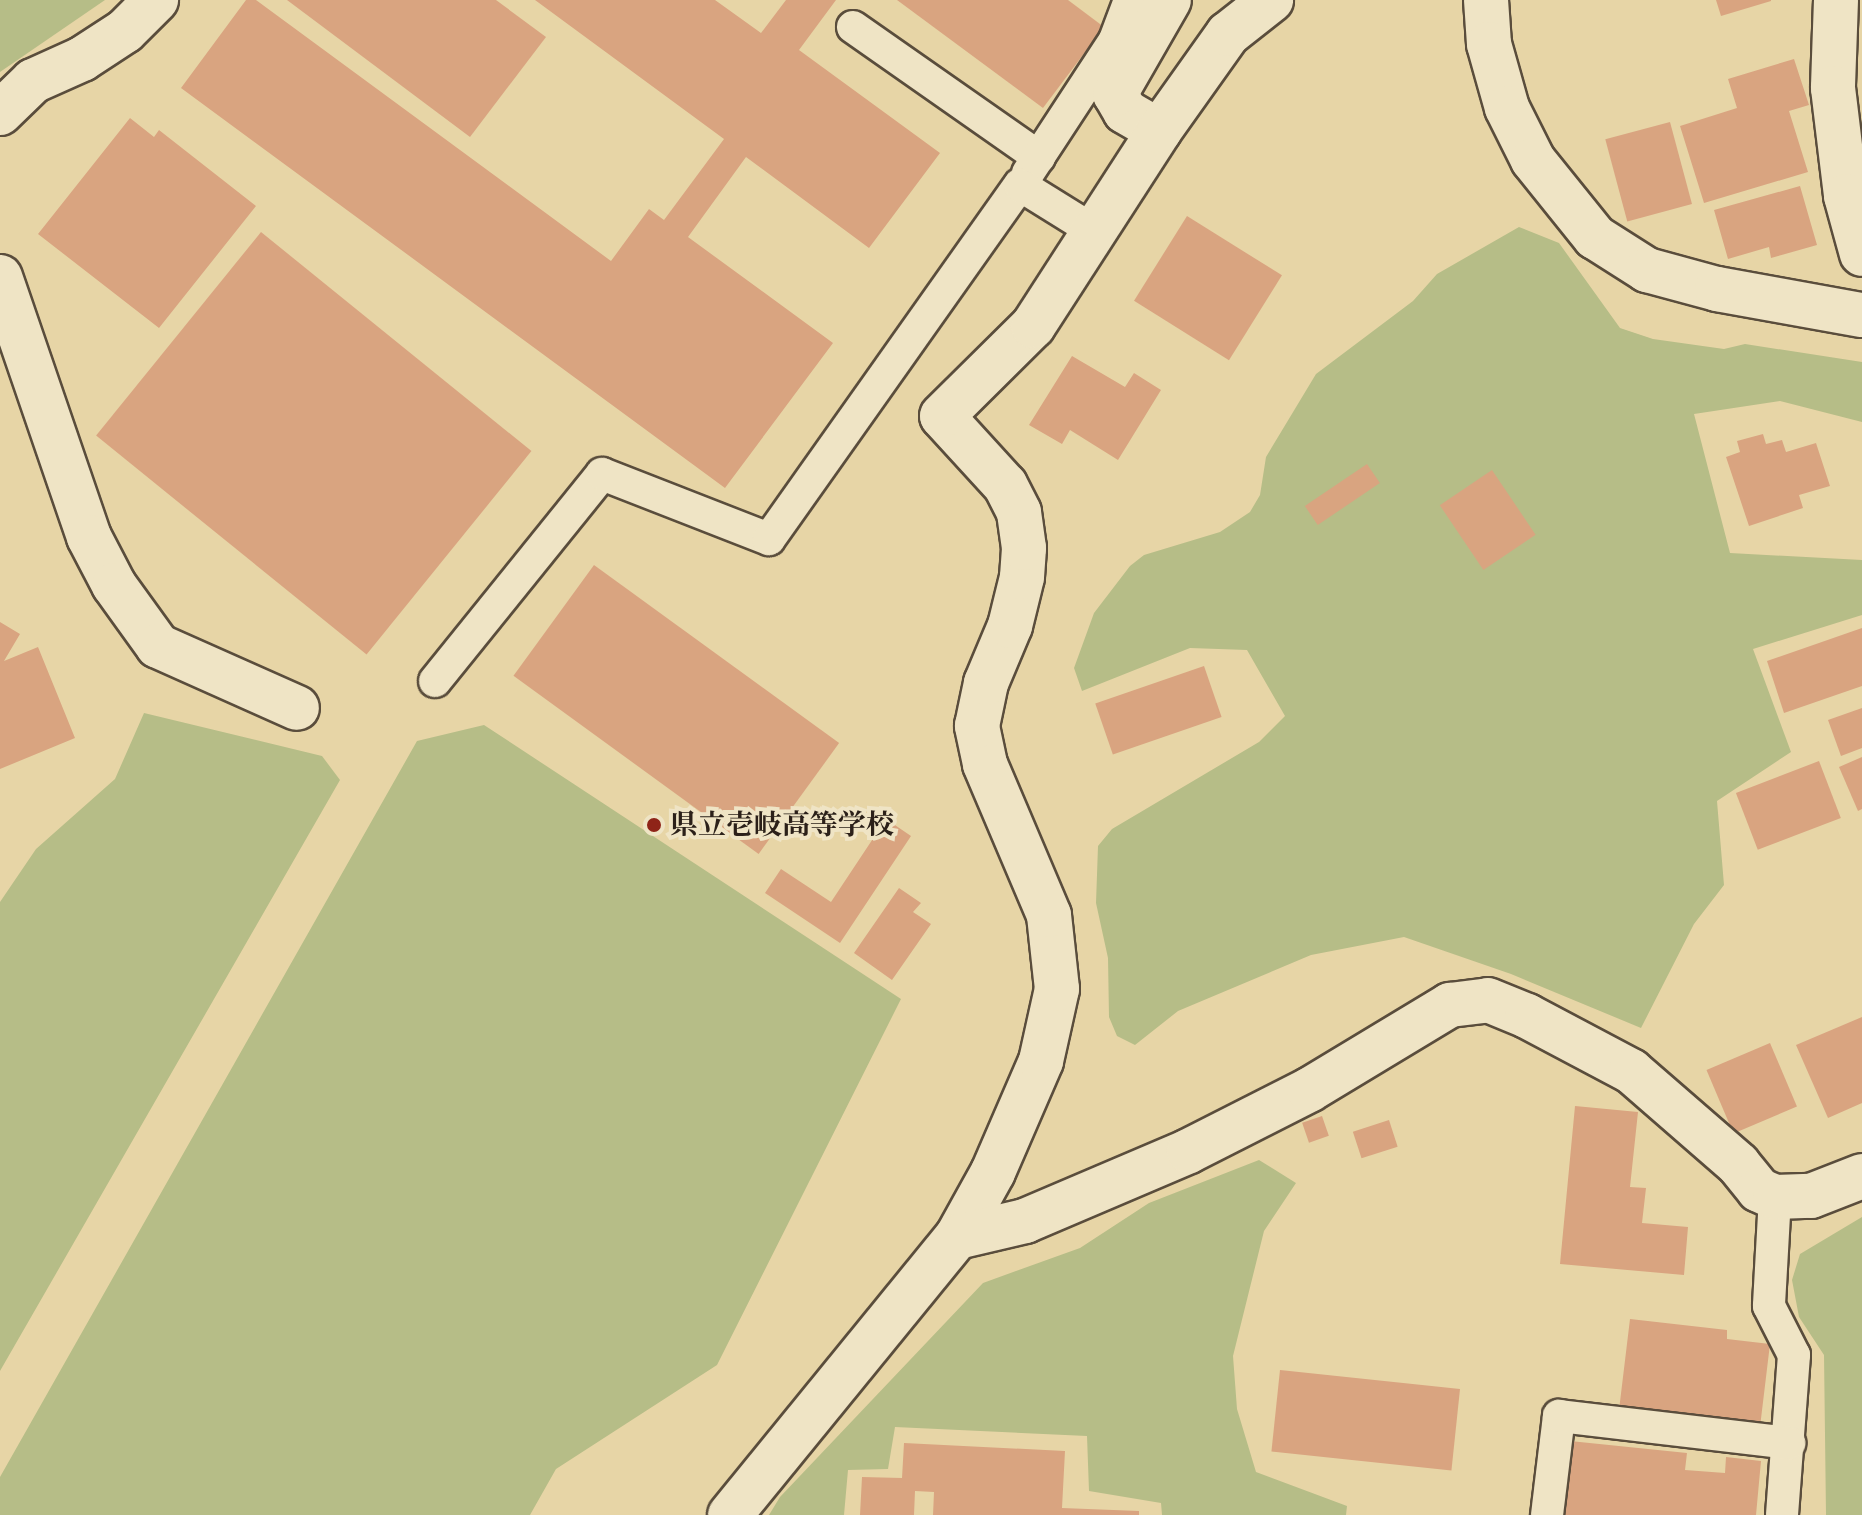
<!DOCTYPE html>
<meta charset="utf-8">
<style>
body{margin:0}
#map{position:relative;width:1862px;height:1515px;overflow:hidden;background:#e7d5a6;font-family:"IM FELL French Canon","Noto Serif JP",serif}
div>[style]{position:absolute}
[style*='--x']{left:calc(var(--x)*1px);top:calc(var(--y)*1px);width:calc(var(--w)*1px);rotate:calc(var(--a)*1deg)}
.green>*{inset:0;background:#b6bd87}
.building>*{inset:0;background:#d9a480;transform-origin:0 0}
.roads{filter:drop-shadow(2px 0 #5a4d3c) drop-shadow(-2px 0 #5a4d3c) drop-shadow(0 2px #5a4d3c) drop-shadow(0 -2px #5a4d3c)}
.service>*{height:32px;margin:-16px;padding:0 16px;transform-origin:16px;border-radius:16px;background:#efe4c5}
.minor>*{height:44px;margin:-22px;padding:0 22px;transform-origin:22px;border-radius:22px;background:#efe4c5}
.tertiary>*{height:44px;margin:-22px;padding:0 22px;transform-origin:22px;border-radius:22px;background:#efe4c5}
.dots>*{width:22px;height:22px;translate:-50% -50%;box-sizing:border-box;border:4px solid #efe4c5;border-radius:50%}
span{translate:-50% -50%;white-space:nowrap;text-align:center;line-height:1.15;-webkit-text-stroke:8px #efe4c5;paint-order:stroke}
.poi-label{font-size:28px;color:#2b2019;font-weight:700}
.left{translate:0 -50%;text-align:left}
</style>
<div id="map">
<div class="green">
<i style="clip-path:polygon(0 0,105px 0,0 72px)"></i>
<i style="clip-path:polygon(1519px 227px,1559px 243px,1620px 328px,1653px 339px,1724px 349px,1745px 344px,1862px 362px,1862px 422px,1780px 401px,1694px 414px,1730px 553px,1862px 560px,1862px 615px,1753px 649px,1791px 752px,1717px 801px,1724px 885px,1694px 924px,1641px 1028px,1511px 974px,1404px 937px,1311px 955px,1178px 1011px,1135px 1045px,1117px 1036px,1109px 1017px,1108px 958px,1096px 903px,1098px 846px,1112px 829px,1259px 742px,1285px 716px,1247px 650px,1190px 648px,1082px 691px,1074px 668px,1094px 613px,1130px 566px,1144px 555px,1220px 532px,1250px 512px,1260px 495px,1266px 457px,1316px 374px,1413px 301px,1437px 274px)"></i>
<i style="clip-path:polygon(144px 713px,322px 756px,340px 780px,0 1371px,0 902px,36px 849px,115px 779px)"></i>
<i style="clip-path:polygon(484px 725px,901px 999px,717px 1365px,556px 1469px,530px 1515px,0 1515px,0 1477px,417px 741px)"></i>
<i style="clip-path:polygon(1259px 1160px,1296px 1183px,1264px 1231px,1233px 1356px,1237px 1409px,1256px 1472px,1347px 1506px,1346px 1515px,1162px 1515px,1161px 1503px,1089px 1491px,1087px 1436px,895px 1427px,888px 1469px,848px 1470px,844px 1515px,769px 1515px,780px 1497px,983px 1283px,1080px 1248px,1149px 1203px)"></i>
<i style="clip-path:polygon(1862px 1217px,1862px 1515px,1826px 1515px,1824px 1355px,1799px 1317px,1792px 1280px,1800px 1254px)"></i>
</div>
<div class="building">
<i style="clip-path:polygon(246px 0,256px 0,611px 261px,649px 209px,664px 220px,724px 139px,535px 0,715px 0,761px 33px,786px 0,836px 0,799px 50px,940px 153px,869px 248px,746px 157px,688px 237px,833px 343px,725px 488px,181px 88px)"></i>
<i style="clip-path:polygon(287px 0,496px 0,546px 37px,470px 137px)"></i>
<i style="clip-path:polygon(897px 0,1068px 0,1104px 27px,1043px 108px)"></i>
<i style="clip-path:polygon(1716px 0,1771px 0,1771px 1px,1721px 16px)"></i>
<i style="clip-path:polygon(1794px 59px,1809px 105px,1789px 111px,1808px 172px,1704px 203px,1680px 126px,1737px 108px,1728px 79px)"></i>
<i style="clip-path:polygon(130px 118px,154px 137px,159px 130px,256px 206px,159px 328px,38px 234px)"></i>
<i style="left:1670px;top:122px;width:85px;height:67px;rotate:75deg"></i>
<i style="clip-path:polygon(1800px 186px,1817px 245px,1771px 258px,1769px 247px,1728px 259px,1714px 210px)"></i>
<i style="left:1187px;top:216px;width:112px;height:100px;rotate:32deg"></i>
<i style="left:261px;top:232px;width:348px;height:262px;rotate:39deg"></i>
<i style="clip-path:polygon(1072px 356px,1125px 387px,1134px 373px,1161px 390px,1118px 460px,1070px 430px,1062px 444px,1029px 425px)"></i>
<i style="clip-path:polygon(1763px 434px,1766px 444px,1782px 440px,1786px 452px,1816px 443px,1830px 486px,1799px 495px,1803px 508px,1749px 526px,1726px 457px,1740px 452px,1737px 441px)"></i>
<i style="left:1367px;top:464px;width:23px;height:75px;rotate:56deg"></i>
<i style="left:1492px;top:470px;width:78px;height:63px;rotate:56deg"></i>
<i style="left:594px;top:565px;width:303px;height:137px;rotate:36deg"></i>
<i style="clip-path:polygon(0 622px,20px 634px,4px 661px,38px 647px,75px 738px,0 769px)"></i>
<i style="clip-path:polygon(1862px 628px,1862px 686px,1784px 713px,1767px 661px)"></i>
<i style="left:1204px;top:666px;width:54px;height:115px;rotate:71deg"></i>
<i style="clip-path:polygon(1862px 708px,1862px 748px,1841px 756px,1828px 720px)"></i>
<i style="clip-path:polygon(1862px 757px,1862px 809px,1858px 811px,1839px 767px)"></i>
<i style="left:1819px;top:761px;width:61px;height:89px;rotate:69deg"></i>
<i style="clip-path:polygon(886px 819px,911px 836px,840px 943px,765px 893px,781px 869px,831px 902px)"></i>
<i style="clip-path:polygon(899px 888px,921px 903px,913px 912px,931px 924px,892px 980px,854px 953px)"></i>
<i style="clip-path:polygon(1862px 1017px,1862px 1103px,1828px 1118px,1796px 1045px)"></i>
<i style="left:1770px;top:1043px;width:69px;height:69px;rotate:67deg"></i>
<i style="clip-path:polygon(1575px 1106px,1638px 1112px,1630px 1187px,1646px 1188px,1642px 1223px,1688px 1227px,1684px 1275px,1560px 1264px)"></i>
<i style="left:1322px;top:1116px;width:21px;height:21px;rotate:71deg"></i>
<i style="left:1389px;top:1120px;width:28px;height:38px;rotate:72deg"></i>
<i style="clip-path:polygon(1630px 1319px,1727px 1330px,1727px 1339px,1770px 1344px,1760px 1427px,1619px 1410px)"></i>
<i style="left:1280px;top:1370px;width:181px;height:82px;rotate:6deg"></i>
<i style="clip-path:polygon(1570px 1441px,1687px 1453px,1685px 1470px,1725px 1473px,1726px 1457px,1761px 1461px,1756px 1515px,1562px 1515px)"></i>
<i style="clip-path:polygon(904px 1443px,1065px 1451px,1062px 1508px,1139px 1511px,1139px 1515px,933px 1515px,934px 1492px,915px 1491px,914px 1515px,860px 1515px,862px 1477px,902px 1478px)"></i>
</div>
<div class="roads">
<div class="service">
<i style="--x:853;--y:27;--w:227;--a:35"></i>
<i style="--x:1028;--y:173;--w:159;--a:-56.8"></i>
<i style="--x:1115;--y:40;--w:43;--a:-69.4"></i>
<i style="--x:435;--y:681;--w:266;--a:-51.1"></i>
<i style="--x:602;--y:474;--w:179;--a:21.3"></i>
<i style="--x:769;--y:539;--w:434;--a:-54.7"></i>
<i style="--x:1020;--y:185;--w:87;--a:31.9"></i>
<i style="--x:1775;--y:1197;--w:109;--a:93.2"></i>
<i style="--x:1769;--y:1306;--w:55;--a:63"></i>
<i style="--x:1794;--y:1355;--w:160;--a:94.3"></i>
<i style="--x:1547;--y:1515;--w:100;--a:-83.1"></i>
<i style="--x:1559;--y:1416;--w:232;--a:6.7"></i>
</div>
<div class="minor">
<i style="--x:1836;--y:0;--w:88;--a:92"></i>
<i style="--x:1833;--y:88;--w:109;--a:83.1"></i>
<i style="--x:1846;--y:196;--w:60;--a:74.6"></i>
<i style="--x:0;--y:113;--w:46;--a:-44.1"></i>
<i style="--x:33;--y:81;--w:54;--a:-24.2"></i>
<i style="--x:82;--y:59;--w:51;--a:-33.1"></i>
<i style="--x:125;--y:31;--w:44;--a:-45"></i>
<i style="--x:1159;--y:131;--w:39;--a:-150"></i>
<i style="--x:1125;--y:111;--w:20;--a:-120"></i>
<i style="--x:1115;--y:94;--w:108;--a:-60.1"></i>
<i style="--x:0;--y:277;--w:275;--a:71.1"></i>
<i style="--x:89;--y:537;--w:54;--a:62.5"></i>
<i style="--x:114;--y:585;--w:75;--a:54.2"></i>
<i style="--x:158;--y:646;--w:152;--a:24"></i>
<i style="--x:957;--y:1237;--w:74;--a:-61"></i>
<i style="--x:993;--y:1172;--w:121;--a:-66.6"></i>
<i style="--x:1041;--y:1061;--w:74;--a:-77.5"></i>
<i style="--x:1057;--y:989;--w:74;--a:-96.2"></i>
<i style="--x:1049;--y:915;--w:164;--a:-113"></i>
<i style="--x:985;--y:764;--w:39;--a:-102"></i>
<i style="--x:977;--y:726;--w:44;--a:-78.2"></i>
<i style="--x:986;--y:683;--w:62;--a:-67.2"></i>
<i style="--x:1010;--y:626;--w:50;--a:-76.2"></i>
<i style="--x:1022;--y:577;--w:29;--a:-86"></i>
<i style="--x:1024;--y:548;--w:36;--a:-98"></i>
<i style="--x:1019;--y:512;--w:30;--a:-117"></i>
<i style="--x:1005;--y:485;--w:93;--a:-132.4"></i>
<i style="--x:942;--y:416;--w:128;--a:-44.7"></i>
<i style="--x:1033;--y:326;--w:232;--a:-57.1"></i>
<i style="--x:1159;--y:131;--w:119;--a:-54.6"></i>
<i style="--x:1228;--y:34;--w:55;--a:-38.3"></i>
<i style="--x:730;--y:1515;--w:359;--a:-50.8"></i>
<i style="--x:957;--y:1237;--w:70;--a:-13.2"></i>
<i style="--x:1025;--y:1221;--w:178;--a:-23.1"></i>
<i style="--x:1189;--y:1151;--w:135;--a:-26.9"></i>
<i style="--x:1309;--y:1090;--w:165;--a:-31.1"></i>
<i style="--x:1450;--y:1005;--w:38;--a:-7"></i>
<i style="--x:1488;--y:1000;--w:42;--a:22.3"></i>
<i style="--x:1527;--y:1016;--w:118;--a:27.9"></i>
<i style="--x:1631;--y:1071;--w:142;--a:41"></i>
<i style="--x:1738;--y:1164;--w:33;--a:51"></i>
<i style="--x:1759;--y:1190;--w:17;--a:24"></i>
<i style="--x:1775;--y:1197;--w:36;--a:-2"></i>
<i style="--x:1811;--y:1196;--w:55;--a:-21.4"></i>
</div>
<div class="tertiary">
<i style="--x:1486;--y:0;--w:44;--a:86.1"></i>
<i style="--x:1489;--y:44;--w:66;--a:74.3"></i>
<i style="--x:1507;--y:108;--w:58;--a:63.4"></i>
<i style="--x:1533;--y:160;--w:99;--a:51.2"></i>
<i style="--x:1595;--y:237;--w:62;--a:32.4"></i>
<i style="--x:1647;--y:270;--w:73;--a:15.2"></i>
<i style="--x:1717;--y:289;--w:147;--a:10.2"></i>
</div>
</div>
<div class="dots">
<i style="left:654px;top:825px;background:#8f2418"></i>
</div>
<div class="poi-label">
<span class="left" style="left:670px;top:825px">県立壱岐高等学校</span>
</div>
</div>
